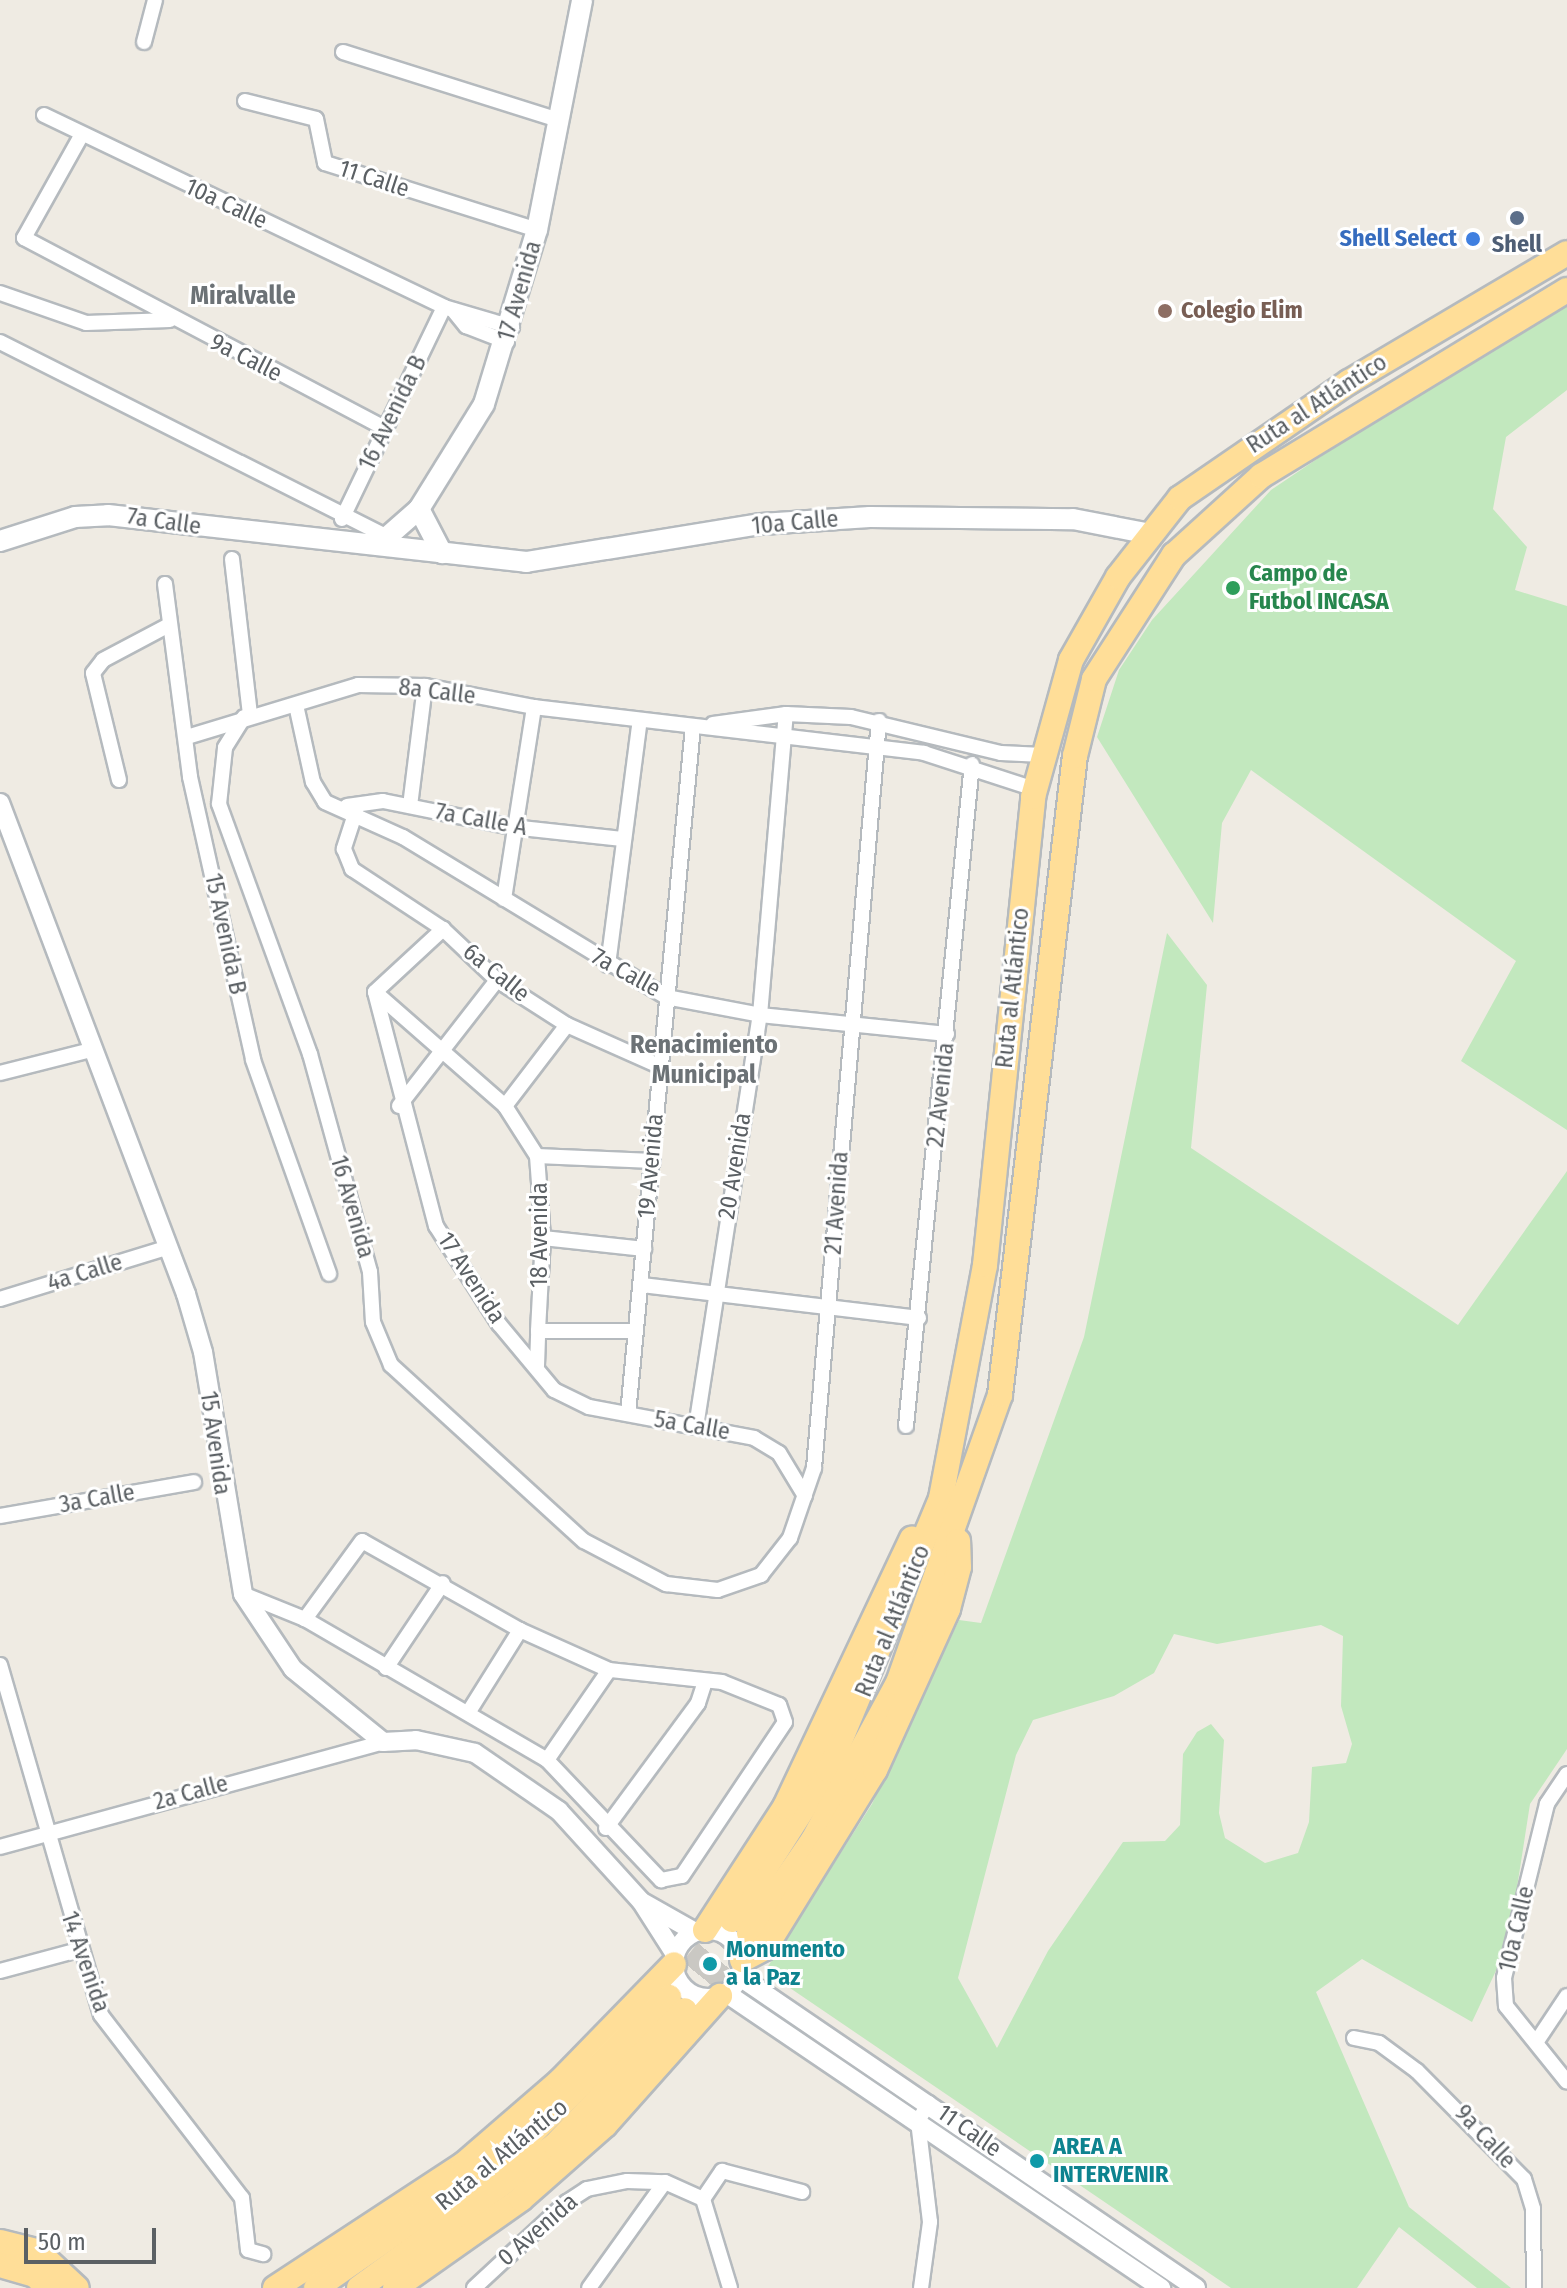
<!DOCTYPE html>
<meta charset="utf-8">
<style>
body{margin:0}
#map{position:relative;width:1567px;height:2288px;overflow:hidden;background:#efebe3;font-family:"Fira Sans Condensed",sans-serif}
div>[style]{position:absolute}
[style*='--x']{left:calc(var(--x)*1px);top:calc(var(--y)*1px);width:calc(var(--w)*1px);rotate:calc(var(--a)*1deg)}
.green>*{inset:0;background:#c2e8be}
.trunk-tunnel>*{height:24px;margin-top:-12px;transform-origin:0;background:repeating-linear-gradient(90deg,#cac8c3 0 24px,transparent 0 36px)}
.roads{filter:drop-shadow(2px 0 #b5babe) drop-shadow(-2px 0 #b5babe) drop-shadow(0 2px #b5babe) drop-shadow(0 -2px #b5babe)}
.minor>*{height:14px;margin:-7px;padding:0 7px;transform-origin:7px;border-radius:7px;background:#fff}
.tertiary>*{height:18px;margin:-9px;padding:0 9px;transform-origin:9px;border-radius:9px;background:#fff}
.tertiary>.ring{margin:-9px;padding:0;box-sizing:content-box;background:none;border:18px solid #fff;border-radius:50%}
.secondary>*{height:20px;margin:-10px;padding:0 10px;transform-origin:10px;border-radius:10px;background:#fff}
.trunk>*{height:24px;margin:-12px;padding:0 12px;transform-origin:12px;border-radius:12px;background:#ffde98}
.dots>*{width:22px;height:22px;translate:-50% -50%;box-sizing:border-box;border:4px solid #fff;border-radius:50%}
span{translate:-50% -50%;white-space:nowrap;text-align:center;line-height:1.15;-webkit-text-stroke:6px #fff;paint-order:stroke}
.street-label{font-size:24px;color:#5b6064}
.shop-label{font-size:24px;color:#366cbe;font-weight:700}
.right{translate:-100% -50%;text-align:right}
.service-label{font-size:24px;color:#4e5e75;font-weight:700}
.education-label{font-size:24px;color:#785e54;font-weight:700}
.left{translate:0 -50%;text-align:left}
.leisure-label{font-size:24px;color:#27864d;font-weight:700}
.culture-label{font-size:24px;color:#0d838f;font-weight:700}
.neighbourhood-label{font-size:26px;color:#6c7276;font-weight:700}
.scale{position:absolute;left:24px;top:2228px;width:132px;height:36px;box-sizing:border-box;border:4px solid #5b6064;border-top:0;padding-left:10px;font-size:24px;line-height:28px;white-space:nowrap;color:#5b6064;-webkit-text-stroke:6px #fff;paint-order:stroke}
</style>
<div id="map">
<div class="green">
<i style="clip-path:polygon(1567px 306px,1567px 390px,1506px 437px,1493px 509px,1527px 547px,1515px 590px,1567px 606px,1567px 1130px,1461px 1061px,1516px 961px,1251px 770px,1222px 823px,1213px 923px,1097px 737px,1119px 670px,1152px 620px,1271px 490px,1434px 380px)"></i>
<i style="clip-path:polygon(evenodd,1167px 933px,1207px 985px,1191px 1148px,1458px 1325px,1567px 1171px,1567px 1749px,1530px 1804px,1508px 1945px,1472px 2022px,1362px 1959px,1316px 1992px,1409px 2207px,1511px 2288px,1477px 2288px,1399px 2227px,1357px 2288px,1231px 2288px,765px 1971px,872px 1804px,959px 1620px,981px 1623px,1084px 1337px,1167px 933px,1321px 1625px,1343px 1636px,1341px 1706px,1352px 1744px,1346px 1763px,1312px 1767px,1309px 1822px,1298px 1853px,1265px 1863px,1225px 1838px,1219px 1813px,1224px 1740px,1211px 1724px,1197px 1732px,1183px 1754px,1180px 1825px,1165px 1841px,1123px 1842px,1048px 1951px,997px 2048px,958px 1978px,1016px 1755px,1033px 1720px,1114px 1696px,1154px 1673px,1174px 1634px,1217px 1644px,1321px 1625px)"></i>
</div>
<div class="trunk-tunnel">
<i style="--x:669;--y:1997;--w:99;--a:-50.7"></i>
<i style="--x:685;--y:2010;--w:100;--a:-50.3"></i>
</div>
<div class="roads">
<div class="minor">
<i style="--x:144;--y:42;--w:43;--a:-75.3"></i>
<i style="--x:343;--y:52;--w:226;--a:17.5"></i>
<i style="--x:245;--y:101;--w:73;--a:14.2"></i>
<i style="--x:316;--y:119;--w:45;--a:78.4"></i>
<i style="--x:325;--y:163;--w:222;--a:17.5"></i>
<i style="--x:44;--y:115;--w:444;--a:25.6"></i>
<i style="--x:444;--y:307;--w:71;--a:16.4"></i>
<i style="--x:81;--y:136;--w:117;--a:119.2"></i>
<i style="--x:24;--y:238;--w:409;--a:27.8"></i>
<i style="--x:0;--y:293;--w:91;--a:19.2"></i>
<i style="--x:86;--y:323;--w:84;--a:-2"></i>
<i style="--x:453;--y:310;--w:21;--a:51"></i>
<i style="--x:466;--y:326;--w:44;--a:21.3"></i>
<i style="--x:0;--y:342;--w:436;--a:26.7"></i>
<i style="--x:342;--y:519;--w:235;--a:-64.3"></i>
<i style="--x:232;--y:559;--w:156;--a:83.4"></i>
<i style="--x:165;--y:584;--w:195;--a:82.6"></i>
<i style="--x:190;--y:777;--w:290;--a:77.4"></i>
<i style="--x:253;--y:1060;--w:227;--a:70.4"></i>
<i style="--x:296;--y:705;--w:79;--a:77.6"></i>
<i style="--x:313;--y:782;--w:23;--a:59"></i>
<i style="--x:325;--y:802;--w:85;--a:24.2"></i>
<i style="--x:403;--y:837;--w:308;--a:31.3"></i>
<i style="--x:666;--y:997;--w:96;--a:10.8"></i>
<i style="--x:760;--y:1015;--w:188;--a:5.8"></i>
<i style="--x:244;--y:717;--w:36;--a:122"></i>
<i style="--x:225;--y:748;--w:56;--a:96.1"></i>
<i style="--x:219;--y:804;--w:266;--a:70"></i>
<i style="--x:310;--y:1054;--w:226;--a:74.6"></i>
<i style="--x:370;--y:1272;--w:50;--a:86.6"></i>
<i style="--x:373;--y:1322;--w:47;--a:67.3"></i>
<i style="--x:391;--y:1365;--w:261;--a:42.4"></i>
<i style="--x:584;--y:1541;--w:93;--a:27.7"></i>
<i style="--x:666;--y:1584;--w:52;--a:6.6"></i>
<i style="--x:718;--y:1590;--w:46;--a:-19.2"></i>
<i style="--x:761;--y:1575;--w:47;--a:-51.9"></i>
<i style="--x:790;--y:1538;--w:74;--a:-71.1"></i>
<i style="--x:814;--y:1468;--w:750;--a:-85.03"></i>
<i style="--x:713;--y:724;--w:74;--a:-7.8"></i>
<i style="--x:786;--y:714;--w:65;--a:2.6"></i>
<i style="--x:851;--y:717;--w:154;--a:13.5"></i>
<i style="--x:1001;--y:753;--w:42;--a:2.7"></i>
<i style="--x:187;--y:737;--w:179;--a:-16.9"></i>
<i style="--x:358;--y:685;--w:67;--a:0.9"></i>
<i style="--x:425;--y:686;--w:111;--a:10.9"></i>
<i style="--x:534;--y:707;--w:393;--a:6.7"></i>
<i style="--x:924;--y:753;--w:117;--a:18"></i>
<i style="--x:119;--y:780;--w:110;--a:-103.7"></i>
<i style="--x:93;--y:673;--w:16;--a:-52"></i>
<i style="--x:103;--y:660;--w:75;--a:-27.9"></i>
<i style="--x:347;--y:806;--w:36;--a:-8"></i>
<i style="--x:383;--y:801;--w:132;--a:11.4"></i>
<i style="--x:512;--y:827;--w:111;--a:6.2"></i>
<i style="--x:410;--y:806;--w:121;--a:-82.9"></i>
<i style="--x:356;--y:811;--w:40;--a:108"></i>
<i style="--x:344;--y:849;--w:22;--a:68"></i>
<i style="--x:352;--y:869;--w:109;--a:33.4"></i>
<i style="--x:443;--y:929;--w:74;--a:43.4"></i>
<i style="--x:497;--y:980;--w:83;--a:32.7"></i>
<i style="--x:567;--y:1025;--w:101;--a:24"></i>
<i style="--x:504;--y:899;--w:194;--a:-81.1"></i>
<i style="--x:608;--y:965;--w:247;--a:-82.6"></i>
<i style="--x:375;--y:992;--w:242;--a:75.4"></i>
<i style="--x:436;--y:1226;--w:117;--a:57.3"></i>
<i style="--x:499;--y:1324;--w:86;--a:50.2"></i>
<i style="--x:554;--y:1390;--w:39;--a:26"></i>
<i style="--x:589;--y:1407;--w:168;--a:10.6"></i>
<i style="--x:754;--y:1438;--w:29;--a:31"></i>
<i style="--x:779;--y:1453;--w:50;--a:58.8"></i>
<i style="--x:375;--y:992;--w:173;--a:41.2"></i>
<i style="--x:505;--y:1106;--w:59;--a:57.4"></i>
<i style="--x:537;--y:1156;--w:82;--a:85.8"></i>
<i style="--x:543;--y:1238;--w:93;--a:93.1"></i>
<i style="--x:375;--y:992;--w:93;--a:-42.8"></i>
<i style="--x:0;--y:1073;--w:94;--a:-14.2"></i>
<i style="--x:399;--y:1106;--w:160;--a:-52.1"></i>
<i style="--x:505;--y:1106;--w:102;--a:-52.6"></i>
<i style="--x:537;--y:1156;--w:116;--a:2.5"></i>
<i style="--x:543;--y:1238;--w:102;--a:6.2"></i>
<i style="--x:642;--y:1285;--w:279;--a:6.8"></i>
<i style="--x:0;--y:1299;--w:177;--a:-17.1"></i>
<i style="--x:537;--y:1366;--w:35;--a:-88"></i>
<i style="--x:538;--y:1331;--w:94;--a:0"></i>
<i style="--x:628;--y:1414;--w:690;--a:-84.6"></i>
<i style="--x:906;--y:1426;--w:665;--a:-84.31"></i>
<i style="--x:696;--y:1427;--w:417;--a:-81.2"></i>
<i style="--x:760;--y:1015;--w:302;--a:-85.1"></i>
<i style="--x:0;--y:1516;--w:197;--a:-9.9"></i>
<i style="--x:243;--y:1594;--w:67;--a:22"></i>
<i style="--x:305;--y:1619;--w:280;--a:30.2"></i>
<i style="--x:547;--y:1760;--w:166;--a:46.5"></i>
<i style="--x:661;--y:1880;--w:21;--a:-11"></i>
<i style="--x:682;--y:1876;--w:185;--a:-56.2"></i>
<i style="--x:785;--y:1722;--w:18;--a:-109"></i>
<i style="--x:779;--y:1705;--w:61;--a:-158"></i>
<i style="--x:722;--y:1682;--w:114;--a:-173.9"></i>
<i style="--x:609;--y:1670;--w:98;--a:-155.8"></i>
<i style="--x:520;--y:1630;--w:181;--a:-150.6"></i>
<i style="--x:362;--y:1541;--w:97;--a:126.2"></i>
<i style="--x:0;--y:1665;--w:364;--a:73.9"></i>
<i style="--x:101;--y:2015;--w:231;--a:52.4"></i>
<i style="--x:242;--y:2198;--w:52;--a:83.4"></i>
<i style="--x:248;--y:2250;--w:16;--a:15"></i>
<i style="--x:386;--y:1668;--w:102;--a:-56.2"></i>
<i style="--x:468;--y:1713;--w:98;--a:-57.9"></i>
<i style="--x:547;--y:1760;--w:109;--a:-55.4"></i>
<i style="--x:1567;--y:1774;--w:36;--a:124"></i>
<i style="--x:1547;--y:1804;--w:179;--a:103.9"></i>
<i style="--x:1504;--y:1978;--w:28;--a:86"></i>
<i style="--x:1506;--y:2006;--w:97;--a:51.2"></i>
<i style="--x:606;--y:1828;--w:155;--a:-53.6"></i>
<i style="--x:698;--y:1703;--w:22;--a:-72"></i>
<i style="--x:0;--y:1847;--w:397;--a:-15.3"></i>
<i style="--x:0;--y:1971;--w:81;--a:-15.1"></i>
<i style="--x:1354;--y:2038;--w:25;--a:11"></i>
<i style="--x:1379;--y:2043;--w:47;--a:36.4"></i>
<i style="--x:1417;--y:2071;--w:152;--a:45.3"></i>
<i style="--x:1524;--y:2179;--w:31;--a:73"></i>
<i style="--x:1533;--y:2209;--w:79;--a:89.3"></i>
<i style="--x:1537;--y:2041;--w:54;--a:-56.3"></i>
<i style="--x:703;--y:2199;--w:34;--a:-56"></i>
<i style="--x:722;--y:2171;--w:83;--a:14.7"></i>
<i style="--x:474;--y:2288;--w:127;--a:-42.8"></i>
<i style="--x:567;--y:2202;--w:24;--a:-33"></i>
<i style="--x:587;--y:2189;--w:41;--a:-11.3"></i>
<i style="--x:627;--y:2181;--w:38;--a:2"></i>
<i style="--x:665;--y:2182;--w:42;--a:24.1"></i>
<i style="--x:703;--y:2199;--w:93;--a:73.1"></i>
<i style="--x:589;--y:2288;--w:130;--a:-54.4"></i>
<i style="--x:921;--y:2288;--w:67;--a:-82.2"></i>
<i style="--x:930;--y:2222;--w:102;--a:-96.8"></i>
<i style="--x:918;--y:2121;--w:21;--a:-59"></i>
</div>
<div class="tertiary">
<i style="--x:0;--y:803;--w:525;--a:69.25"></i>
<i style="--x:186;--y:1294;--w:60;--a:73.7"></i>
<i style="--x:203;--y:1352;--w:245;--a:80.6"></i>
<i style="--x:243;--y:1594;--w:90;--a:56.3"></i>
<i style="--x:293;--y:1669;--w:116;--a:39"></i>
<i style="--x:383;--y:1742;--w:33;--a:-3"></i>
<i style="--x:416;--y:1740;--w:60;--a:12.4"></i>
<i style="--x:475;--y:1753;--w:102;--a:34.6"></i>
<i style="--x:559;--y:1811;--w:122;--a:47.7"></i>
<i style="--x:641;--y:1901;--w:63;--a:57.3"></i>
<i style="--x:644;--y:1903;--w:59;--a:29.6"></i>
<i class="ring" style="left:674px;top:1930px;width:50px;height:50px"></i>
<i style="--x:740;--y:1977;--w:552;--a:34.29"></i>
<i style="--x:726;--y:1993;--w:526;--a:34.14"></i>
</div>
<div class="secondary">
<i style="--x:419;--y:509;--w:50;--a:62.4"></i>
<i style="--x:0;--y:541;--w:79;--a:-17.7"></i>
<i style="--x:75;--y:517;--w:33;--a:-3"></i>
<i style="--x:108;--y:515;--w:421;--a:6.4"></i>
<i style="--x:526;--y:562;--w:238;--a:-9.2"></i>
<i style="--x:761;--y:524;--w:109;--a:-3.7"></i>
<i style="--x:870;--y:517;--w:203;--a:0.6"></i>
<i style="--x:1073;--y:519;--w:78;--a:11"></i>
<i style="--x:378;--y:545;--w:55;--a:-41.3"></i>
<i style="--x:419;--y:509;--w:123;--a:-58.2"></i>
<i style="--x:484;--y:404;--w:182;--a:-73.1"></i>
<i style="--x:537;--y:230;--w:234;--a:-78.9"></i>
</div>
<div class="trunk">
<i style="--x:732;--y:1920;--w:178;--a:-57.4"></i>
<i style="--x:828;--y:1770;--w:295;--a:-67.4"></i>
<i style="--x:941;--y:1498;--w:237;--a:-79.3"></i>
<i style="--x:985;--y:1265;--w:470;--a:-84.1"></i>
<i style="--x:1033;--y:797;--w:142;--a:-74.5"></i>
<i style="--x:1071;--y:660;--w:95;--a:-60.5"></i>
<i style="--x:1118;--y:577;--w:100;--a:-51.9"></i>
<i style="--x:1180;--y:498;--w:205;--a:-34.5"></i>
<i style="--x:1349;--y:382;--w:253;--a:-30.6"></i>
<i style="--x:705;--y:1930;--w:147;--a:-57"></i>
<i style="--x:785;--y:1807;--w:297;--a:-64.7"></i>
<i style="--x:749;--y:1933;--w:113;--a:-55.5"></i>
<i style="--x:813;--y:1840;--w:179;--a:-61.6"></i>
<i style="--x:898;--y:1683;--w:306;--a:-70.5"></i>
<i style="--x:1000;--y:1395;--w:643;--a:-83.31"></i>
<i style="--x:1075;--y:756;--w:79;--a:-76.1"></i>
<i style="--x:1094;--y:679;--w:148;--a:-57.2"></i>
<i style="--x:1174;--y:555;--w:118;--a:-42.2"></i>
<i style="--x:1261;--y:476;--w:358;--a:-31.3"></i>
<i style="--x:742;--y:1960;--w:26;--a:-28"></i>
<i style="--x:765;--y:1948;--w:209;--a:-58.3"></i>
<i style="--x:875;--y:1770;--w:177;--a:-65.6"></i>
<i style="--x:948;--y:1609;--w:43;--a:-75.3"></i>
<i style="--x:959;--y:1567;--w:26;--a:-92"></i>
<i style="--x:0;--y:2242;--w:38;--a:14"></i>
<i style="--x:37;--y:2251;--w:54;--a:42.8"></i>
<i style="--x:0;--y:2265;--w:36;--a:16"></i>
<i style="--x:35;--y:2275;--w:18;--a:45"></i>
<i style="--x:275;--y:2288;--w:226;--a:-33.3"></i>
<i style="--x:464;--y:2164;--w:127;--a:-40.8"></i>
<i style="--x:560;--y:2081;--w:163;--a:-45.7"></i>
<i style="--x:316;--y:2288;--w:246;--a:-34.9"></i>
<i style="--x:518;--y:2147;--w:213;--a:-44.8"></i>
<i style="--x:359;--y:2288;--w:243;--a:-36.1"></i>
<i style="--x:555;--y:2145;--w:187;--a:-46.1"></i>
<i style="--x:395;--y:2288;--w:154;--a:-35.2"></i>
<i style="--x:521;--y:2199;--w:112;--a:-41.4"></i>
<i style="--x:605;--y:2125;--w:173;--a:-48.3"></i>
</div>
</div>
<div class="dots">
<i style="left:1517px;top:218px;background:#5c6f8a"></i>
<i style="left:1473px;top:239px;background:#3f7fe0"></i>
<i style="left:1165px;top:311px;background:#8d6e63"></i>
<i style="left:1233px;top:588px;background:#2e9e5b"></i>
<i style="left:710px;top:1964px;background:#0f9aa8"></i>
<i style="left:1037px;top:2161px;background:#0f9aa8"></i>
</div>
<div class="street-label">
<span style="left:374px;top:179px;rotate:18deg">11 Calle</span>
<span style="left:226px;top:204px;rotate:25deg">10a Calle</span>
<span style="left:520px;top:291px;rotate:-74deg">17 Avenida</span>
<span style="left:246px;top:358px;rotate:27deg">9a Calle</span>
<span style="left:1317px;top:404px;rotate:-33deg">Ruta al Atlántico</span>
<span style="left:393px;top:413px;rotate:-64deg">16 Avenida B</span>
<span style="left:164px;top:522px;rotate:8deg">7a Calle</span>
<span style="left:795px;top:523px;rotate:-5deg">10a Calle</span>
<span style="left:437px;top:692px;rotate:7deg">8a Calle</span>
<span style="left:481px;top:820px;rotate:10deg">7a Calle A</span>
<span style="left:225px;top:934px;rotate:78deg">15 Avenida B</span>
<span style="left:496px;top:973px;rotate:39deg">6a Calle</span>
<span style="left:626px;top:973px;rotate:29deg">7a Calle</span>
<span style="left:1013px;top:988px;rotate:-84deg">Ruta al Atlántico</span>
<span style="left:941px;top:1095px;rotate:-84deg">22 Avenida</span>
<span style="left:651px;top:1166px;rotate:-85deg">19 Avenida</span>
<span style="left:735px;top:1166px;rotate:-81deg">20 Avenida</span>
<span style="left:837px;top:1203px;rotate:-86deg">21 Avenida</span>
<span style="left:352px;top:1207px;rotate:74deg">16 Avenida</span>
<span style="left:540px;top:1235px;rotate:-90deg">18 Avenida</span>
<span style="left:85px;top:1273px;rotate:-17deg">4a Calle</span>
<span style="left:471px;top:1278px;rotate:57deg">17 Avenida</span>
<span style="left:692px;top:1426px;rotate:10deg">5a Calle</span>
<span style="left:215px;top:1443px;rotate:82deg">15 Avenida</span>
<span style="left:97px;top:1499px;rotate:-10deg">3a Calle</span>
<span style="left:893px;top:1621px;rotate:-68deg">Ruta al Atlántico</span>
<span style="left:191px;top:1793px;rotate:-15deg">2a Calle</span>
<span style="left:1517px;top:1929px;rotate:-77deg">10a Calle</span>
<span style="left:85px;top:1962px;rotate:71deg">14 Avenida</span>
<span style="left:969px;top:2131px;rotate:35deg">11 Calle</span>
<span style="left:1485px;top:2137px;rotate:47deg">9a Calle</span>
<span style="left:502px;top:2155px;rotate:-39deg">Ruta al Atlántico</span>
<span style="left:538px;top:2230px;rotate:-41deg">0 Avenida</span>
</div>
<div class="shop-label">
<span class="right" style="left:1457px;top:239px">Shell Select</span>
</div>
<div class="service-label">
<span style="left:1517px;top:245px">Shell</span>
</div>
<div class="education-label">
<span class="left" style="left:1181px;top:311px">Colegio Elim</span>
</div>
<div class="leisure-label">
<span class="left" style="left:1249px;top:588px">Campo de<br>Futbol INCASA</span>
</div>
<div class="culture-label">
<span class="left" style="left:726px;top:1964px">Monumento<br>a la Paz</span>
<span class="left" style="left:1053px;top:2161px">AREA A<br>INTERVENIR</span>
</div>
<div class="neighbourhood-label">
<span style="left:243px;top:296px">Miralvalle</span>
<span style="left:704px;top:1060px">Renacimiento<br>Municipal</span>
</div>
<div class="scale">50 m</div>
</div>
